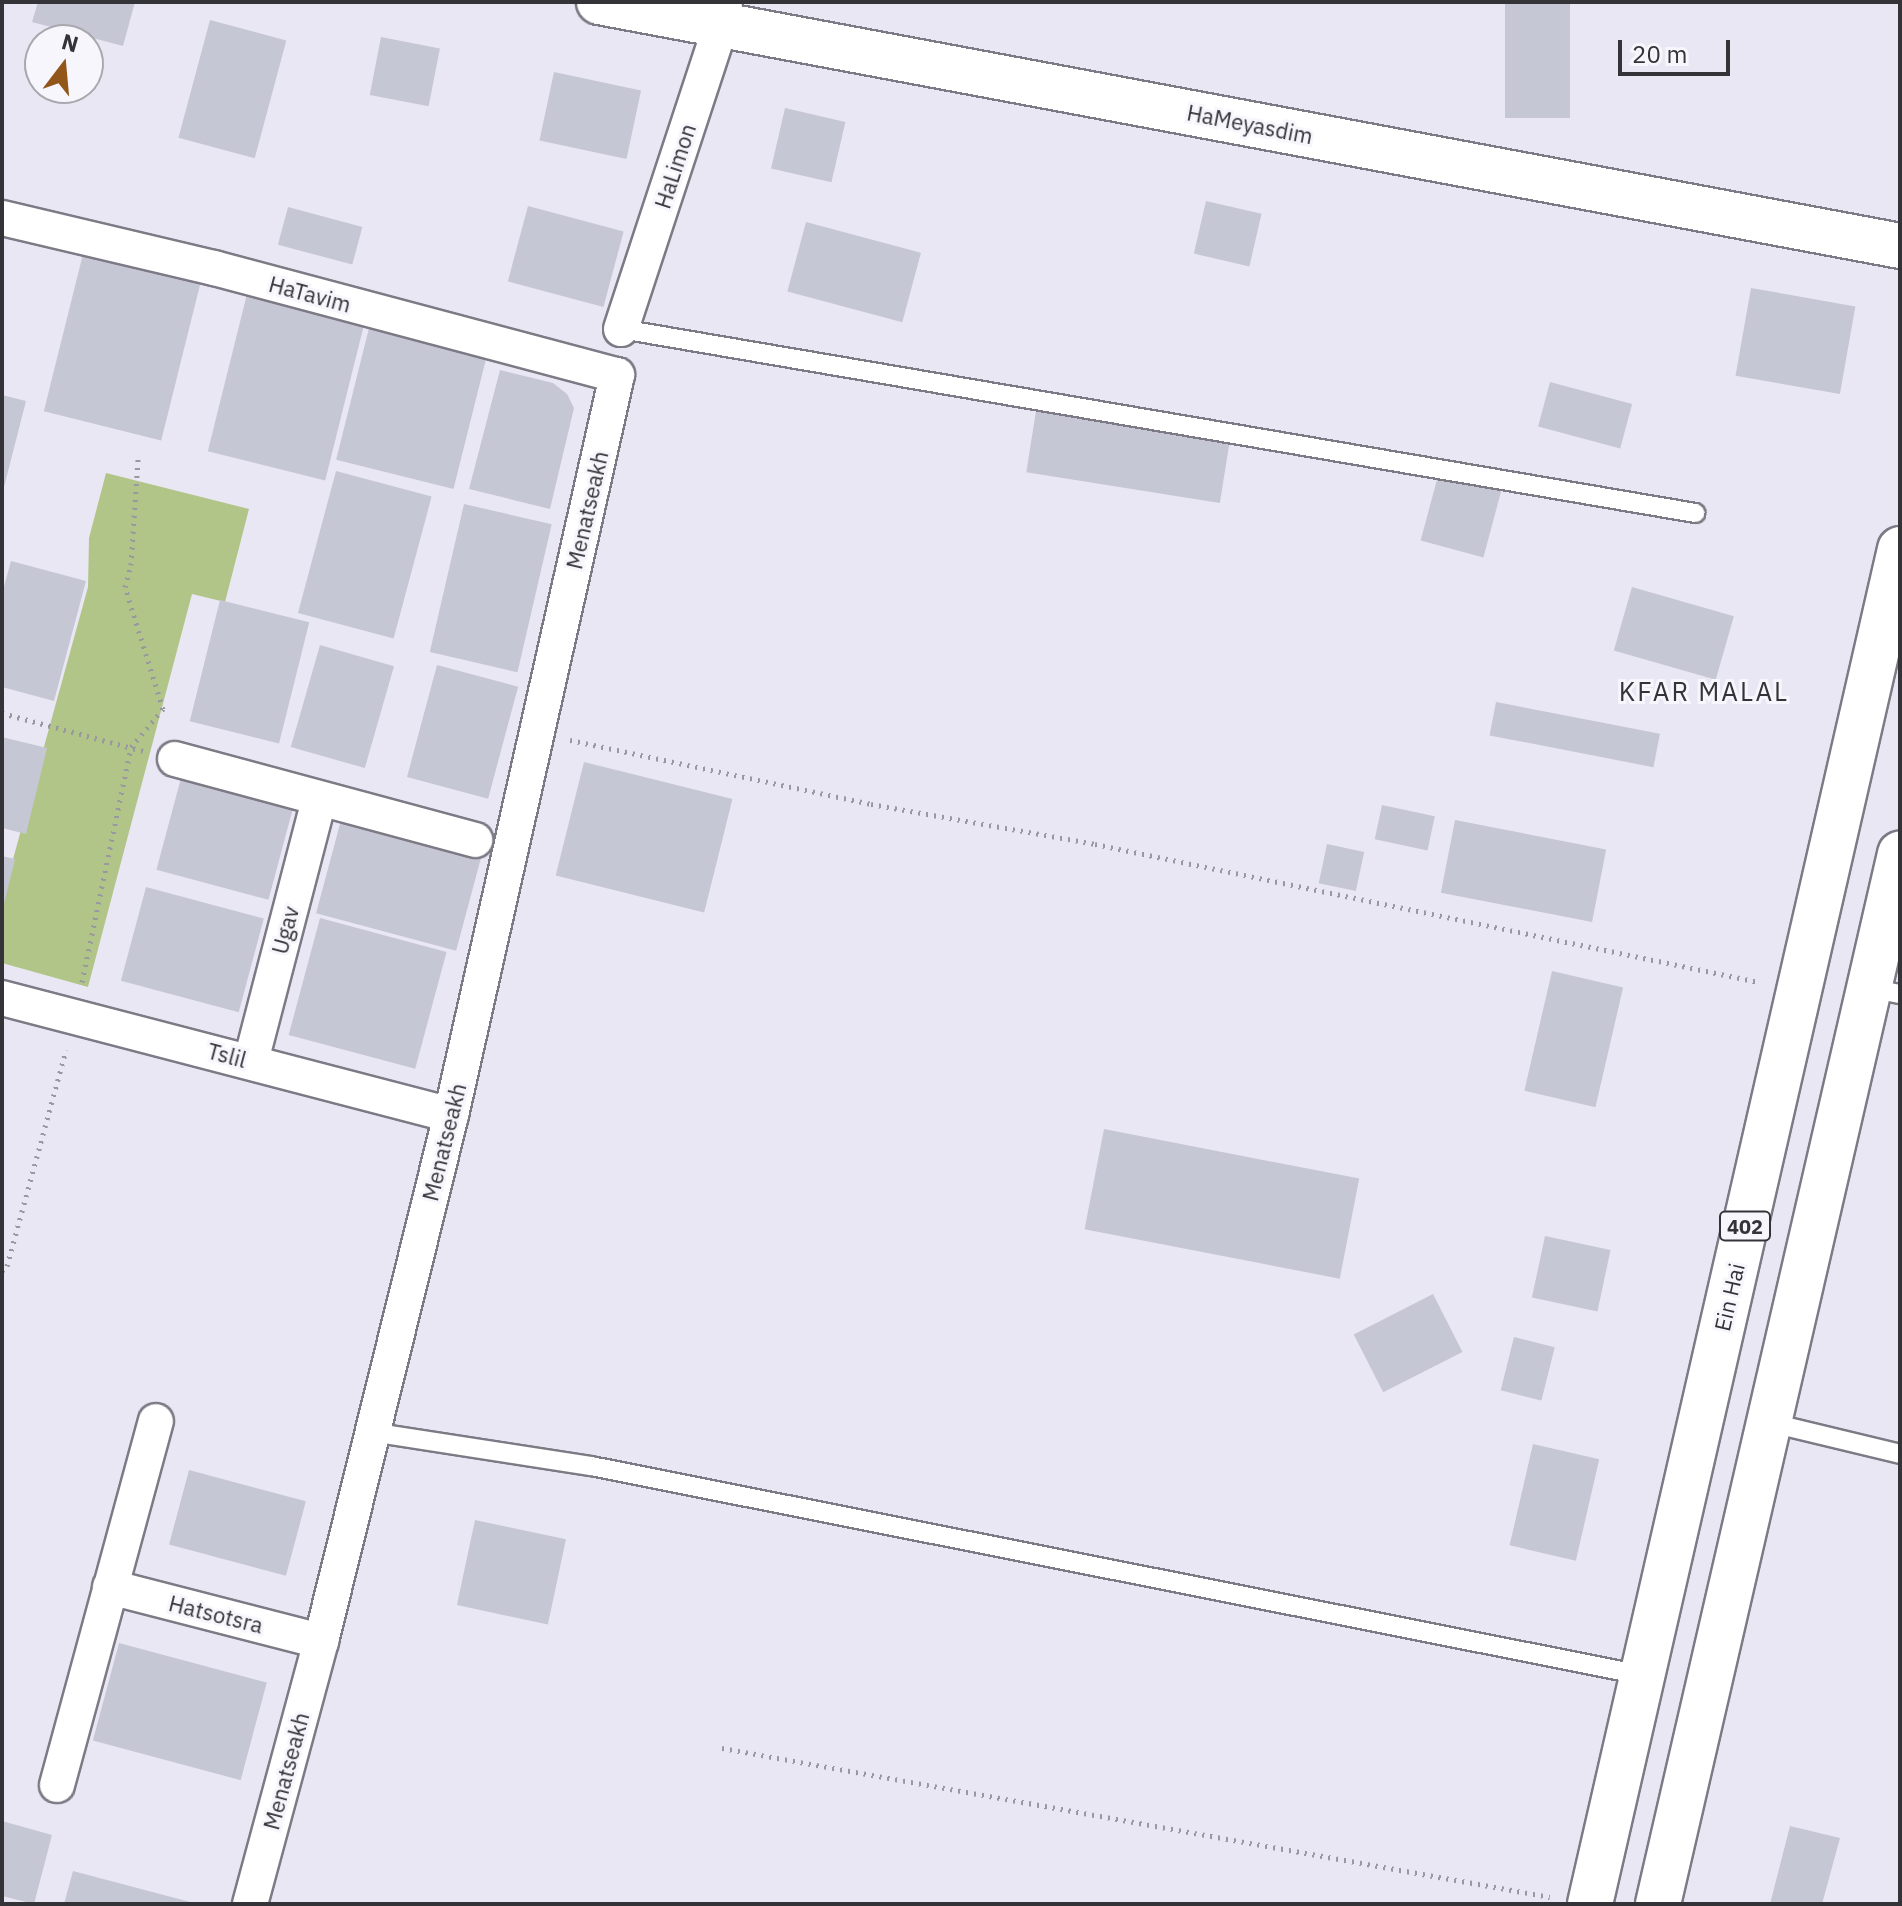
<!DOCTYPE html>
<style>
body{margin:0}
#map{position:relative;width:1902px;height:1906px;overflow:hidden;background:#eae7f4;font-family:"IBM Plex Sans",sans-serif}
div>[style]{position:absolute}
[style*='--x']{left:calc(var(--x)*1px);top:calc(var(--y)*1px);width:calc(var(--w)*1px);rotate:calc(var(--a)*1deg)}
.green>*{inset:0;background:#b2c588}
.building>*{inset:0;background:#c6c7d4;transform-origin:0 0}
.path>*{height:5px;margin-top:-2.5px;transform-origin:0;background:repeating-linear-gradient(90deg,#9997a0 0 2px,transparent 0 8px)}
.roads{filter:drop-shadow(2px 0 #7d7a85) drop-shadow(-2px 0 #7d7a85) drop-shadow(0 2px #7d7a85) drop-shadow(0 -2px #7d7a85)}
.lane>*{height:18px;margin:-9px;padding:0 9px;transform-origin:9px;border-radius:9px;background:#fff}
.street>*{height:34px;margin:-17px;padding:0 17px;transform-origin:17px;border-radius:17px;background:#fff}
.secondary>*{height:44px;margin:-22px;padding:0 22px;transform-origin:22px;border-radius:22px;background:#fff}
.primary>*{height:44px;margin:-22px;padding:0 22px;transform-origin:22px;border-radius:22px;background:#fff}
span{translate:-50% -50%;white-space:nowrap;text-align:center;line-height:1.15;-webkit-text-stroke:6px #f7f6fd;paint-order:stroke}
.shield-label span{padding:2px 6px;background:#f7f6fd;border:2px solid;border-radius:6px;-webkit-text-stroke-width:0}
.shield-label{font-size:20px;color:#343338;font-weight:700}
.street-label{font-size:22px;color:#343338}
.quarter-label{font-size:26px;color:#343338;letter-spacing:2px}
.frame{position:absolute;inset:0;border:4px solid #343338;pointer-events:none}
.north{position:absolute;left:24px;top:24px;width:80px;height:80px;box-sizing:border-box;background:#f7f6fd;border:2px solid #a9a8ae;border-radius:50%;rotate:16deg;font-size:22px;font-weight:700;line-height:32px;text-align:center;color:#343338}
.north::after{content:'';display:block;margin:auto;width:28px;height:36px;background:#93561a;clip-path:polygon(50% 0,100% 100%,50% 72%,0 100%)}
.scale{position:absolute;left:1618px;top:40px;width:112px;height:36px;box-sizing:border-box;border:4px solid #343338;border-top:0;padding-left:10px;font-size:24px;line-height:28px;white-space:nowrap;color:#343338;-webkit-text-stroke:6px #f7f6fd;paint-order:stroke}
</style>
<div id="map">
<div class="green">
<i style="clip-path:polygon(106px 473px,249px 509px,225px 602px,192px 594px,88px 987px,2px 963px,2px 899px,88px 587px,89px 538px)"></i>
</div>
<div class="building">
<i style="clip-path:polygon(38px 2px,135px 2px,123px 46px,32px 22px)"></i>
<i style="left:1505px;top:2px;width:65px;height:116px"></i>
<i style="left:210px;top:20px;width:79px;height:122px;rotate:15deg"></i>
<i style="left:381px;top:37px;width:60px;height:59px;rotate:11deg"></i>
<i style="left:554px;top:72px;width:89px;height:70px;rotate:12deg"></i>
<i style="left:785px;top:108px;width:62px;height:62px;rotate:13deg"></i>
<i style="left:1206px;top:201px;width:57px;height:54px;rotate:13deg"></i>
<i style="left:528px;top:206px;width:99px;height:78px;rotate:15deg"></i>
<i style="left:288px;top:207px;width:77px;height:39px;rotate:15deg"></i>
<i style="left:806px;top:222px;width:119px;height:72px;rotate:15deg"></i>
<i style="left:83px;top:254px;width:121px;height:162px;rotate:14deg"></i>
<i style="left:1751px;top:288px;width:106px;height:89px;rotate:10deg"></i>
<i style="left:247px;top:294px;width:121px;height:162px;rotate:14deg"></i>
<i style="left:370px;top:324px;width:121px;height:140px;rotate:14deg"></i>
<i style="clip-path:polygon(500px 370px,553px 383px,567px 394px,574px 408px,550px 509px,469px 489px)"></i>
<i style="left:1550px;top:382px;width:85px;height:46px;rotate:15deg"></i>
<i style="clip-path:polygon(2px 395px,26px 401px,3px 491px,2px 491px)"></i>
<i style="left:1036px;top:411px;width:196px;height:62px;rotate:9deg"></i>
<i style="left:336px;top:471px;width:99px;height:147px;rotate:15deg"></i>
<i style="left:1439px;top:472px;width:65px;height:71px;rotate:15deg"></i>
<i style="left:464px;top:504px;width:90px;height:152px;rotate:13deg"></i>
<i style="clip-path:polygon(11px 561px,86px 581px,54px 701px,2px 687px,2px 594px)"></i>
<i style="left:1632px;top:587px;width:106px;height:66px;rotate:16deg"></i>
<i style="left:220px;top:600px;width:92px;height:125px;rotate:14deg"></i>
<i style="left:320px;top:645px;width:77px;height:106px;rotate:16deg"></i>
<i style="left:437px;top:665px;width:84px;height:116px;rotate:15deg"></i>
<i style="left:1496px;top:702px;width:167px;height:34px;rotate:11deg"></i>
<i style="clip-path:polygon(2px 737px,47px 748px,26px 834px,2px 828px)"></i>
<i style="left:584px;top:762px;width:153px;height:117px;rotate:14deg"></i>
<i style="left:181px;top:778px;width:116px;height:95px;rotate:15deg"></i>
<i style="left:1382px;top:805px;width:54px;height:35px;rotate:12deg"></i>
<i style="left:344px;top:809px;width:145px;height:108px;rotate:15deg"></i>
<i style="left:1455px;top:820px;width:154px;height:74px;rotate:11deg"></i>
<i style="left:1327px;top:844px;width:38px;height:40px;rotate:12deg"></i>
<i style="clip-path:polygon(2px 856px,15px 859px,3px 908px,2px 908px)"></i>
<i style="left:146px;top:887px;width:122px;height:97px;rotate:15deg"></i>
<i style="left:320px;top:918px;width:131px;height:121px;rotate:15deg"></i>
<i style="left:1552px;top:971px;width:73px;height:123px;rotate:13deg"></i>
<i style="left:1104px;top:1129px;width:260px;height:102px;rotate:11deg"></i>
<i style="left:1545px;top:1236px;width:67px;height:63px;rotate:12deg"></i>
<i style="left:1433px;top:1294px;width:65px;height:89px;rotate:63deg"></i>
<i style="left:1514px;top:1337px;width:42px;height:55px;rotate:14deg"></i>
<i style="left:1533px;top:1444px;width:68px;height:104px;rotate:13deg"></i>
<i style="left:189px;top:1470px;width:121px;height:77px;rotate:15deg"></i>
<i style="left:475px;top:1520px;width:93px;height:87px;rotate:12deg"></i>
<i style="left:119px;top:1643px;width:153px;height:101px;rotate:15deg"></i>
<i style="clip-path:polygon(2px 1821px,52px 1835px,34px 1904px,2px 1896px)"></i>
<i style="clip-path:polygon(1790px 1826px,1840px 1838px,1822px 1904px,1770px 1904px)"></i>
<i style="clip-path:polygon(73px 1871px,194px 1903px,194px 1904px,64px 1904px)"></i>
</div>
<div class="path">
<i style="--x:2;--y:713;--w:146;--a:15.1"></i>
<i style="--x:570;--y:740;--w:308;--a:12"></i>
<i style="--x:871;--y:804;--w:228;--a:10.1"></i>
<i style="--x:1095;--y:844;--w:678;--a:11.74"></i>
<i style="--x:82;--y:982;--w:240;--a:-78.2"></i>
<i style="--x:131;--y:747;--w:50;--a:-49.9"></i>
<i style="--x:163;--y:709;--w:128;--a:-107.3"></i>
<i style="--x:125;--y:587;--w:23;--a:-75"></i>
<i style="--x:131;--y:565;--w:106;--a:-86.2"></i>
<i style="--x:2;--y:1271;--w:7;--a:-45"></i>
<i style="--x:7;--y:1266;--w:224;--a:-74.7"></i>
<i style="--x:722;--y:1748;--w:841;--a:10.2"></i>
</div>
<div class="roads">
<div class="lane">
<i style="--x:621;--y:329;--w:1090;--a:9.72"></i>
<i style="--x:1869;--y:988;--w:32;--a:11"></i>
<i style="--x:1768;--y:1422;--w:136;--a:13.6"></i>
<i style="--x:371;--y:1432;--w:223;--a:8.8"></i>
<i style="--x:591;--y:1466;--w:1072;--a:11.25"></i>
</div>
<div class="street">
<i style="--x:2;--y:218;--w:218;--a:13.3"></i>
<i style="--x:214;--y:268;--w:417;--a:14.9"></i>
<i style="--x:617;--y:375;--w:758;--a:102.64"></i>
<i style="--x:451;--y:1115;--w:542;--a:103.88"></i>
<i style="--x:321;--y:1641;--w:272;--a:105.1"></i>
<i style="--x:621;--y:329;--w:320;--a:-71.8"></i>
<i style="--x:721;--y:25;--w:23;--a:-80"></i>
<i style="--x:175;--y:759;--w:311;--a:15.1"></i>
<i style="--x:2;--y:998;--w:464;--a:14.6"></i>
<i style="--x:251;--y:1061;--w:270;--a:-75.4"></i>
<i style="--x:110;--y:1587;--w:218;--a:14.4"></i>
<i style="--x:57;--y:1785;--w:377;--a:-74.8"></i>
</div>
<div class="secondary">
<i style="--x:599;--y:2;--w:1324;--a:10.62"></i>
</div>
<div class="primary">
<i style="--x:1590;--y:1904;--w:1390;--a:-77.11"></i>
<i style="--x:1658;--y:1904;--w:1078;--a:-77.02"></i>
</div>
</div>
<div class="shield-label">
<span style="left:1745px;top:1226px">402</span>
</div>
<div class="street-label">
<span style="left:1250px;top:124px;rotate:11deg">HaMeyasdim</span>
<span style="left:675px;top:166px;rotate:-72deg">HaLimon</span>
<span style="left:310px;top:294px;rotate:15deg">HaTavim</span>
<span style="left:587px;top:510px;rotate:-77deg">Menatseakh</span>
<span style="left:285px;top:930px;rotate:-75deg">Ugav</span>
<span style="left:227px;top:1055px;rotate:15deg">Tslil</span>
<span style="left:444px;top:1142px;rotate:-76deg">Menatseakh</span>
<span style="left:1729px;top:1297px;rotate:-77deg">Ein Hai</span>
<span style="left:216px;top:1614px;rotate:14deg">Hatsotsra</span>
<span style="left:286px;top:1771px;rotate:-75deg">Menatseakh</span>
</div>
<div class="quarter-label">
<span style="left:1704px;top:692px">KFAR MALAL</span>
</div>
<div class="frame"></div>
<div class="north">N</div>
<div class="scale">20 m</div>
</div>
